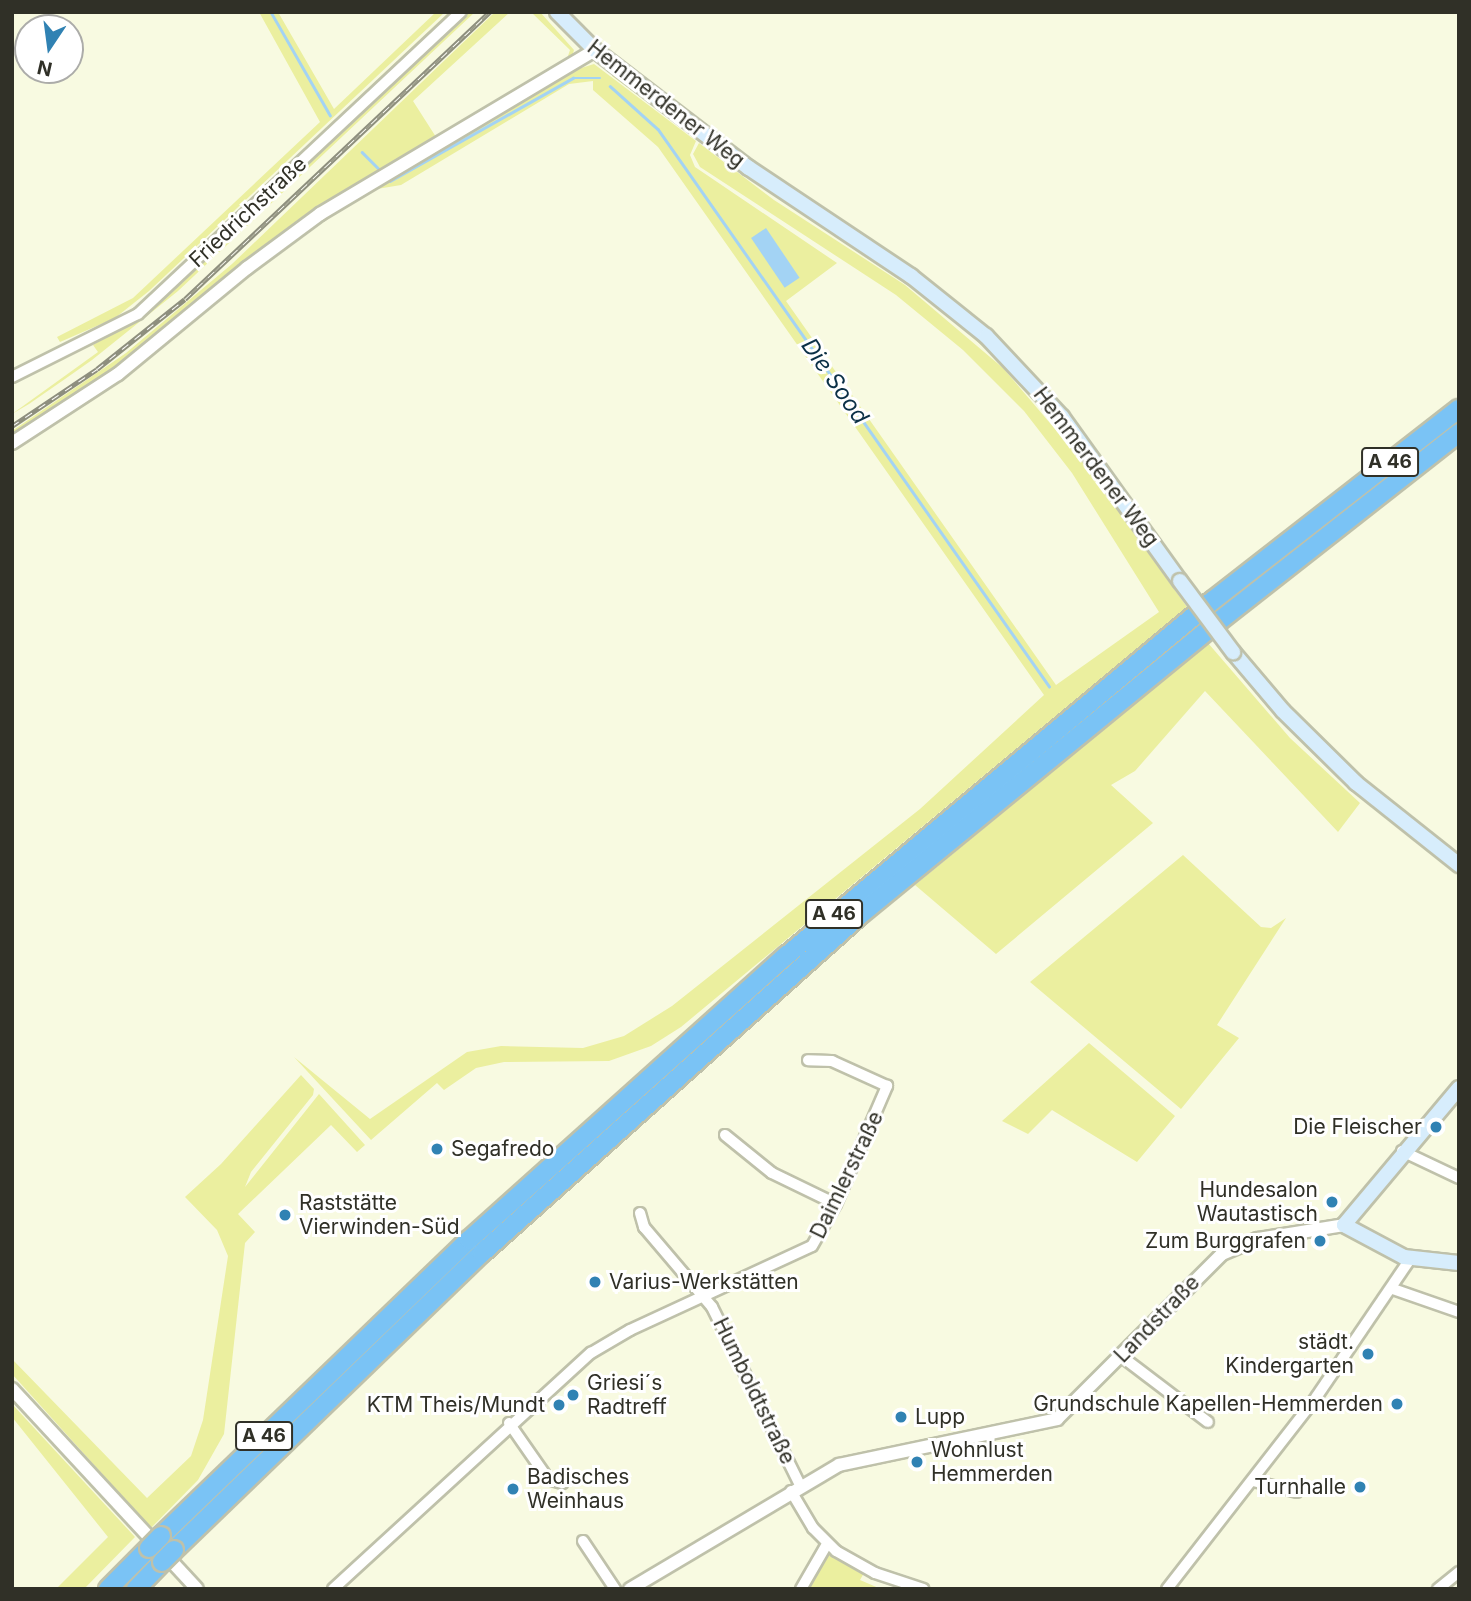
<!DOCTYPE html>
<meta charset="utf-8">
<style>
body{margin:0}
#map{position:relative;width:1471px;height:1601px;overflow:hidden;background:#f8fae1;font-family:Inter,sans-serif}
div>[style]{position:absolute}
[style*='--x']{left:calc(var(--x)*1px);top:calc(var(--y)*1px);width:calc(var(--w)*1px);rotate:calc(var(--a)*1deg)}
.green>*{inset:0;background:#ebef9f}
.water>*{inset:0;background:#a3d3f4;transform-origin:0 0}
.stream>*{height:2.5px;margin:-1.25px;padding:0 1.25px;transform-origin:1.25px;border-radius:1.25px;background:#a3d3f4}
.roads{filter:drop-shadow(2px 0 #bfc1aa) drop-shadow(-2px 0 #bfc1aa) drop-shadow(0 2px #bfc1aa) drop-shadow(0 -2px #bfc1aa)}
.minor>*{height:10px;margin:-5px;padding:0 5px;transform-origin:5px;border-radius:5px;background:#fff}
.tertiary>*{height:12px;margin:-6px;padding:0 6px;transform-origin:6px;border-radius:6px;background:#fff}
.secondary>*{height:14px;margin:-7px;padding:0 7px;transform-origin:7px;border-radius:7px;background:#d7edfc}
.motorway>*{height:18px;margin:-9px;padding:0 9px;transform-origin:9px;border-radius:9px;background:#7ac3f5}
.rail>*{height:5px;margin-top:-2.5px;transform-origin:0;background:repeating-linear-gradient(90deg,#fff 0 8px,#8e8f7e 0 16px);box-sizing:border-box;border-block:2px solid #8e8f7e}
.bridges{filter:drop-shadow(2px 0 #bfc1aa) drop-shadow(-2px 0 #bfc1aa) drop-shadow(0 2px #bfc1aa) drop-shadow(0 -2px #bfc1aa)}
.secondary-bridge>*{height:14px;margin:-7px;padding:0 7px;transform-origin:7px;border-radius:7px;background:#d7edfc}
.motorway-bridge>*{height:18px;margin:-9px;padding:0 9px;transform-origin:9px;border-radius:9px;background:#7ac3f5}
.dots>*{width:19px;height:19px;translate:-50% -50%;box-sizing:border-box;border:4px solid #fff;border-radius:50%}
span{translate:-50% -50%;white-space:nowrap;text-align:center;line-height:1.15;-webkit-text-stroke:6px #fff;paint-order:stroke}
.shield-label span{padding:2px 5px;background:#fff;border:2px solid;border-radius:5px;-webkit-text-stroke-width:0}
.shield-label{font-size:19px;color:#303027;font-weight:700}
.street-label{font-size:21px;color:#303027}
.poi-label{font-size:21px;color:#303027}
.right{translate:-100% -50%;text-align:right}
.left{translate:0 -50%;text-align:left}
.water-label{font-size:23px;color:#0b3046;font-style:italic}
.frame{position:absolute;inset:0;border:14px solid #303027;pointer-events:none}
.north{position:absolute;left:14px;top:14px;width:70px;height:70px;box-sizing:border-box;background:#fff;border:2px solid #acaca9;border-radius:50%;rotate:193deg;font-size:19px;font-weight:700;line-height:28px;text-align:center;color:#303027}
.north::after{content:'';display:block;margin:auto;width:24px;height:32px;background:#3082b3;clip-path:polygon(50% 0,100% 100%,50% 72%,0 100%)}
</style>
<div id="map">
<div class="green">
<i style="clip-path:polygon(259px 12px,278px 12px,334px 109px,436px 12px,445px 12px,149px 291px,115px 318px,60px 342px,57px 337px,133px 298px,320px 122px)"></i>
<i style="clip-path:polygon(449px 12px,454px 12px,141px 306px,128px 317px,63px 349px,139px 305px)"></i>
<i style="clip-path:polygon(468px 12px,475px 12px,178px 291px,92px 360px,65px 379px,29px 404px,12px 414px,98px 352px,93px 345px,150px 310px)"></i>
<i style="clip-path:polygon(495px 12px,510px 12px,413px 101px,436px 137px,567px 59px,570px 50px,531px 12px,540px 12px,574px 50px,572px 57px,564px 64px,372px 174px,89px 389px,12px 437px,12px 431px,126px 353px,232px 264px)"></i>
<i style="clip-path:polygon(594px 64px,696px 141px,690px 155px,695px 167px,837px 263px,786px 301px,1056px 685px,1159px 612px,1072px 473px,1024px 411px,963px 350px,896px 295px,700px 167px,693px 154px,699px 143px,774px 200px,905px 285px,1003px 368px,1084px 463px,1187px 607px,681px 1027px,651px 1046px,609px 1061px,504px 1062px,476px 1068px,444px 1090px,437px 1083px,371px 1140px,294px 1057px,370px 1119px,467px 1052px,501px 1046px,583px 1048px,624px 1036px,672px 1006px,920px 809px,1044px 695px,658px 147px,593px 90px,593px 81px,569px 84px,401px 185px,377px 189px,344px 208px,262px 264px,128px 376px,12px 451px,126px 374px,223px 293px,323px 218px,578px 69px)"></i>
<i style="clip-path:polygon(614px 73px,693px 132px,695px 137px,612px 76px)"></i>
<i style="clip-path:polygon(705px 141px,907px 280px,985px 342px,1052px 413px,1182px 593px,1068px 438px,1005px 366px,931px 301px,745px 176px)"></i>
<i style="clip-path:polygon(1208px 643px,1290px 738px,1360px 803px,1338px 832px,1205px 691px,1135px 771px,1111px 785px,1153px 823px,996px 954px,915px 885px)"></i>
<i style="clip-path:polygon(1183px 855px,1261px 927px,1271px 928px,1286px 918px,1217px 1025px,1239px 1038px,1181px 1109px,1030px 982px)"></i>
<i style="clip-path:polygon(1089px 1043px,1175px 1116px,1137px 1162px,1052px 1110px,1028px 1134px,1002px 1121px)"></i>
<i style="clip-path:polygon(301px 1075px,314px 1089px,313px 1095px,251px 1172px,245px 1187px,319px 1094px,365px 1145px,357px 1152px,331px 1125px,238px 1214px,255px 1232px,245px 1243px,224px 1434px,198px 1480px,151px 1528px,12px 1374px,12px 1359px,147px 1498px,191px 1456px,203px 1420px,228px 1256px,217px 1230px,185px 1197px,221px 1164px)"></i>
<i style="clip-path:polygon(12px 1378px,112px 1486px,134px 1512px,12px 1381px)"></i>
<i style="clip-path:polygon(12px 1404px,135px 1537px,84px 1589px,56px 1589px,108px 1537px,12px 1417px)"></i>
<i style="clip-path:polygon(827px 1553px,864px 1573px,860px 1580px,881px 1589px,805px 1589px)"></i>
</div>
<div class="water">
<i style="left:766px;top:228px;width:60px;height:18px;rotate:56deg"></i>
</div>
<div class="stream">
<i style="--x:271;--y:12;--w:119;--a:60.2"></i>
<i style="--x:610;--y:86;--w:64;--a:41.9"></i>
<i style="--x:658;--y:129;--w:681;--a:54.93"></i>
<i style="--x:362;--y:152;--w:24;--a:45"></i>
<i style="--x:390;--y:181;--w:210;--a:-29.4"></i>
<i style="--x:573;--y:78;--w:27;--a:0"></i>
</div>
<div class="roads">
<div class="minor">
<i style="--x:12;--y:377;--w:141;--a:-26.6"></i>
<i style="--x:138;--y:314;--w:442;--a:-43.1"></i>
<i style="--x:725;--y:1135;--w:60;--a:39"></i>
<i style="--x:772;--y:1173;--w:71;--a:25.8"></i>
<i style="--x:1402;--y:1151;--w:63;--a:25.3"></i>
<i style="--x:640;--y:1213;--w:15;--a:74"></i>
<i style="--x:644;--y:1227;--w:105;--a:49.6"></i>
<i style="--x:712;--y:1307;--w:199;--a:63.7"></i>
<i style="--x:1393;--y:1289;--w:70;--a:19.2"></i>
<i style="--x:1121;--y:1356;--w:109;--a:37.2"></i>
<i style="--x:509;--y:1423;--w:68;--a:55.1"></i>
<i style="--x:548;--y:1479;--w:15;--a:16"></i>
<i style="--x:1253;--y:1481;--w:45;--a:14"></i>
<i style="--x:791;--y:1491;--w:43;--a:59.3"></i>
<i style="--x:813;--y:1528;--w:33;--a:45"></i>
<i style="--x:836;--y:1551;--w:45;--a:29.4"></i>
<i style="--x:875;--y:1573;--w:51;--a:18.4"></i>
<i style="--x:583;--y:1541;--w:58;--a:56.3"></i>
<i style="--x:333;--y:1589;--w:350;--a:-42.5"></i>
<i style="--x:591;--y:1353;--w:45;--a:-30.5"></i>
<i style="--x:630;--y:1330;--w:200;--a:-24.8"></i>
<i style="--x:812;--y:1246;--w:48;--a:-60.3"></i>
<i style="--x:836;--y:1204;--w:129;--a:-66.6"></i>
<i style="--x:887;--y:1086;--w:60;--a:-155.6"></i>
<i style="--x:832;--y:1061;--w:24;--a:-178"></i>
<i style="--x:801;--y:1589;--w:52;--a:-60"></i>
<i style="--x:1167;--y:1589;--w:244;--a:-52.1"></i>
<i style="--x:1317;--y:1396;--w:166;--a:-55.8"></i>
<i style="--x:1438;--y:1589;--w:27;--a:-39"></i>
</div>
<div class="tertiary">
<i style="--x:12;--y:443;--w:126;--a:-33.1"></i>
<i style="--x:118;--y:374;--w:167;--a:-39.4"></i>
<i style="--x:247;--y:268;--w:91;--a:-36.5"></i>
<i style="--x:320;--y:214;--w:320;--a:-30.8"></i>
<i style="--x:12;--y:1389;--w:272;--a:47.2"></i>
<i style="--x:630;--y:1589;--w:243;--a:-30.7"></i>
<i style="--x:839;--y:1465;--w:223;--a:-11.9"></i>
<i style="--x:1057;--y:1419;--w:233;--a:-45"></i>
<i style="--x:1222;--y:1254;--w:39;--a:-23"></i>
<i style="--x:1258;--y:1239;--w:87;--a:-9.2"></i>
</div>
<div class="secondary">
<i style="--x:557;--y:12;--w:54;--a:45"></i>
<i style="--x:595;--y:50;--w:194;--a:37.5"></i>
<i style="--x:749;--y:168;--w:195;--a:33.7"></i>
<i style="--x:911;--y:276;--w:96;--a:38.7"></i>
<i style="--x:986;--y:336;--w:111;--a:46.8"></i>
<i style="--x:1062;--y:417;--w:202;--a:54.3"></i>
<i style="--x:1233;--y:652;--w:77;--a:49.7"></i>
<i style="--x:1283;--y:711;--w:103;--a:44.6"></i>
<i style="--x:1356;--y:783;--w:132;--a:38.5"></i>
<i style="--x:1459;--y:1088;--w:179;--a:130"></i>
<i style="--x:1344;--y:1225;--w:68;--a:28.1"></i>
<i style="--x:1404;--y:1257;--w:55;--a:6.2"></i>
</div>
<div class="motorway">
<i style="--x:161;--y:1536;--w:427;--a:-43.9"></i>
<i style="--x:469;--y:1240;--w:426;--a:-41.9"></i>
<i style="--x:786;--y:956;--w:555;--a:-39.81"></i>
<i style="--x:1212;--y:601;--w:313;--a:-37.9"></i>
<i style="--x:174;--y:1550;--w:428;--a:-44"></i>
<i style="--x:482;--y:1253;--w:508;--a:-41.81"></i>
<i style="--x:861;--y:914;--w:463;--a:-39.3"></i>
<i style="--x:1219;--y:621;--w:305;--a:-38.1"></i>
<i style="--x:108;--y:1589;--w:58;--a:-45"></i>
<i style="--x:136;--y:1589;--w:37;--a:-46"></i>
</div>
</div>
<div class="rail">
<i style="--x:12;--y:426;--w:102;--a:-33.8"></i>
<i style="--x:97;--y:369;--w:112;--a:-38.5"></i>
<i style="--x:185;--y:299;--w:419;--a:-43.3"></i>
</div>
<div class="bridges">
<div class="secondary-bridge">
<i style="--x:1180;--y:581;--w:89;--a:53.3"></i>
</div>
<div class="motorway-bridge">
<i style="--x:149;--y:1548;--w:17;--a:-45"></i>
<i style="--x:162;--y:1562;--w:17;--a:-45"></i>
</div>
</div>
<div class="dots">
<i style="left:1436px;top:1127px;background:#3082b3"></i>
<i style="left:437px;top:1149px;background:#3082b3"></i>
<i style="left:1332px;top:1202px;background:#3082b3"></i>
<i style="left:285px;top:1215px;background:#3082b3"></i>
<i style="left:1320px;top:1241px;background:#3082b3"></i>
<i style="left:595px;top:1282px;background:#3082b3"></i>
<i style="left:1368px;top:1354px;background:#3082b3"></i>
<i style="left:573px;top:1395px;background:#3082b3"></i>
<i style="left:1397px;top:1404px;background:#3082b3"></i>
<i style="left:559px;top:1405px;background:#3082b3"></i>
<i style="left:901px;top:1417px;background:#3082b3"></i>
<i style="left:917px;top:1462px;background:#3082b3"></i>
<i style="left:1360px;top:1487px;background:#3082b3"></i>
<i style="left:513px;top:1489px;background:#3082b3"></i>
</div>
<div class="shield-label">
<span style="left:1390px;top:462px">A 46</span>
<span style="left:834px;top:914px">A 46</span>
<span style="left:264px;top:1436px">A 46</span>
</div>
<div class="street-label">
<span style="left:666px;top:104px;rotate:38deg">Hemmerdener Weg</span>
<span style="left:248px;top:212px;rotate:-43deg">Friedrichstraße</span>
<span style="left:1096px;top:467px;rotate:53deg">Hemmerdener Weg</span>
<span style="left:847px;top:1175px;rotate:-64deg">Daimlerstraße</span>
<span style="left:1157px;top:1319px;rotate:-46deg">Landstraße</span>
<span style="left:754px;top:1391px;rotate:64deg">Humboldtstraße</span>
</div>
<div class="poi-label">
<span class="right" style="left:1422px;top:1127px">Die Fleischer</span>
<span class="left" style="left:451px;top:1149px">Segafredo</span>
<span class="right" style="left:1318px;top:1202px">Hundesalon<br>Wautastisch</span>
<span class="left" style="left:299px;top:1215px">Raststätte<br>Vierwinden-Süd</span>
<span class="right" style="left:1306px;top:1241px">Zum Burggrafen</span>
<span class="left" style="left:609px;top:1282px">Varius-Werkstätten</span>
<span class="right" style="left:1354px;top:1354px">städt.<br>Kindergarten</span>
<span class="left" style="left:587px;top:1395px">Griesi´s<br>Radtreff</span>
<span class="right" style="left:1383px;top:1404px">Grundschule Kapellen-Hemmerden</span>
<span class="right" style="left:545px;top:1405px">KTM Theis/Mundt</span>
<span class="left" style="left:915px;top:1417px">Lupp</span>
<span class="left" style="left:931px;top:1462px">Wohnlust<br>Hemmerden</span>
<span class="left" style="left:527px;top:1489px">Badisches<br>Weinhaus</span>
<span class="right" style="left:1346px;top:1487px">Turnhalle</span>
</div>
<div class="water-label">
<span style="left:835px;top:381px;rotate:55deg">Die Sood</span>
</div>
<div class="frame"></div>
<div class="north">N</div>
</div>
